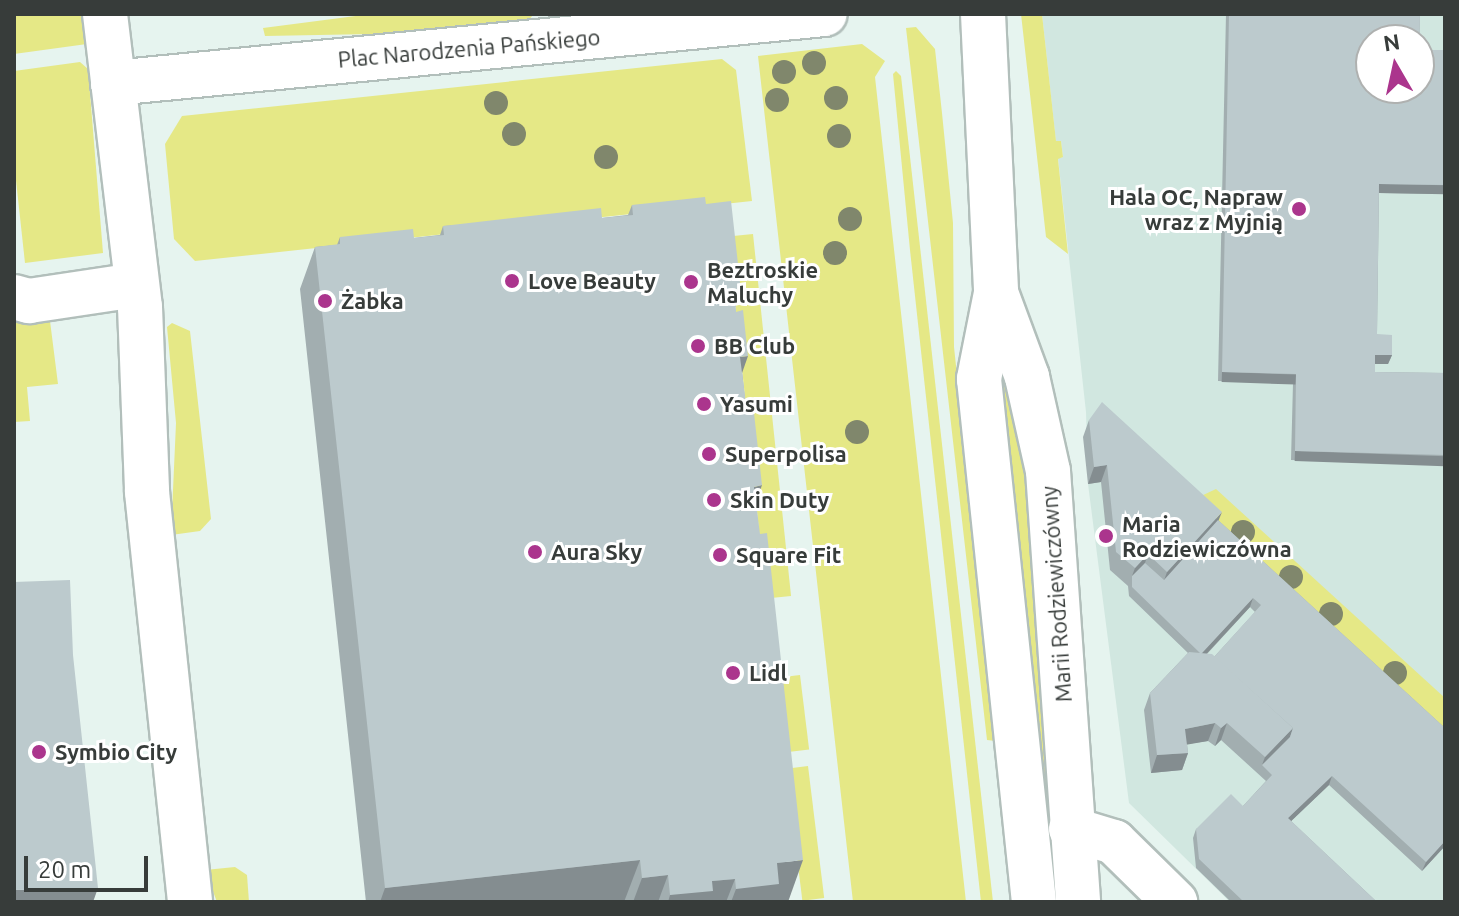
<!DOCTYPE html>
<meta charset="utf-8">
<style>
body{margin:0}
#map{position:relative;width:1459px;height:916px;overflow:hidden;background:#e6f4ef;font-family:Ubuntu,sans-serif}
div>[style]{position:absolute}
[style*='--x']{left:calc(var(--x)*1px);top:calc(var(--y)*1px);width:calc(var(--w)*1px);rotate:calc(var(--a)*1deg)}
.built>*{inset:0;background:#d1e7e0}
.green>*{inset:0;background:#e5e886;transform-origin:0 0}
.roads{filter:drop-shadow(2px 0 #b2bfbb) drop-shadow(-2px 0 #b2bfbb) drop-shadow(0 2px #b2bfbb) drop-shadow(0 -2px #b2bfbb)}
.minor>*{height:44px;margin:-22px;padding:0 22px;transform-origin:22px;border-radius:22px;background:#fff}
.trees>*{width:24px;height:24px;margin:-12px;border-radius:50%;background:#80876c}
.wall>*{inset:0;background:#a2aeb0}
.shaded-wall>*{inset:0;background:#848d90;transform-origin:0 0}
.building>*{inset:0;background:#bccacd}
.dots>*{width:22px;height:22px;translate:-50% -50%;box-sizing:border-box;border:4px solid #fff;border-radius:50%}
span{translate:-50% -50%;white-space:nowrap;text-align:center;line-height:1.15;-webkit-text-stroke:6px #fff;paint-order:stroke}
.street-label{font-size:22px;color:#373c3a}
.poi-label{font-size:22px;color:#373c3a;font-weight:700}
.right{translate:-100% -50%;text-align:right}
.left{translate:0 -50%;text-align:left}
.frame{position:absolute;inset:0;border:16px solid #373c3a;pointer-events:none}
.north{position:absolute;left:1355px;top:24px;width:80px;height:80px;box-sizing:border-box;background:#fff;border:2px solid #afb1b0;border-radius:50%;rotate:351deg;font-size:22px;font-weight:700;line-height:32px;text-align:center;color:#373c3a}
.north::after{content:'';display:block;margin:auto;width:28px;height:36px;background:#ab358d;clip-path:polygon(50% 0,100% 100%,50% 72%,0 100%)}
.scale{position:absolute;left:24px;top:856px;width:124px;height:36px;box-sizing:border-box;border:4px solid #373c3a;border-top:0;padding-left:10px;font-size:24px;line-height:28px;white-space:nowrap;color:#373c3a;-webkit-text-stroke:6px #fff;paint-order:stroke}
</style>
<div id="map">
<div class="built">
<i style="clip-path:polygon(evenodd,1042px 14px,1445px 14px,1445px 902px,1230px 902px,1129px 803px,1088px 484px,1086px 412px,1058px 158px,1063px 157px,1061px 141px,1056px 142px,1042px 14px,1371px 40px,1419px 40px,1419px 88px,1371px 88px,1371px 40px)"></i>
</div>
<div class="green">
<i style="clip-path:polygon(14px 14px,82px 14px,87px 44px,14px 54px)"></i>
<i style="clip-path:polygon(371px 14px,534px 14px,524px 25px,425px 33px,265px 36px,263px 28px)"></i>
<i style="clip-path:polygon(1021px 14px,1042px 14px,1056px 141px,1061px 141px,1063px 157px,1058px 159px,1068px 254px,1046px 237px)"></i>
<i style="clip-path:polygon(916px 27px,935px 49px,942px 113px,953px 223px,954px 347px,996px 741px,987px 740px,906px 28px)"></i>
<i style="clip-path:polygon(862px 44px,885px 61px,875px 77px,966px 902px,853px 902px,758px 56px)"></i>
<i style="clip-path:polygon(722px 59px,736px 70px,752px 201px,195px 261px,174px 239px,165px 144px,182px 116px)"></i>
<i style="clip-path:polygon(80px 62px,88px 69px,103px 253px,25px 263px,14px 162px,14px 71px)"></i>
<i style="clip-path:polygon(896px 71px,901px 76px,993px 902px,981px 902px,910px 250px,893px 74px)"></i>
<i style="left:753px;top:234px;width:364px;height:25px;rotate:84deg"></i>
<i style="clip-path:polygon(49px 313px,58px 384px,27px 387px,30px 421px,14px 422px,14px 320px)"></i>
<i style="clip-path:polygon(172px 323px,190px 331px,211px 519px,200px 531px,171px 535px,176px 423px,167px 327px)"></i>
<i style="clip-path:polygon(1006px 373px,1036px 484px,1045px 572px,1044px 760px,1060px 902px,1054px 902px,1040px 781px,1001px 374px)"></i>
<i style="clip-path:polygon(1216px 489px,1445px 698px,1445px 744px,1195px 512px,1201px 496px)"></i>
<i style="left:800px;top:675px;width:75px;height:23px;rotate:83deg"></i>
<i style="left:808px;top:766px;width:133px;height:22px;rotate:83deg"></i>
<i style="clip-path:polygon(235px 867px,247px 875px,249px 902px,217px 902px,205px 870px)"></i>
</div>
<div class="roads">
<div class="minor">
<i style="--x:105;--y:14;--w:295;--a:83.2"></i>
<i style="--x:140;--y:307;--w:185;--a:87.8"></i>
<i style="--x:147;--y:492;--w:412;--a:84"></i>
<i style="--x:983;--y:14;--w:279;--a:87.3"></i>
<i style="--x:996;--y:293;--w:88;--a:101.2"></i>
<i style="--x:979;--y:379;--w:526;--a:84"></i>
<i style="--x:113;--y:83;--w:715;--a:-5.54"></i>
<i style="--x:996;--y:293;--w:90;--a:69.7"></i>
<i style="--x:1027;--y:377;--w:96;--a:77.4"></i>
<i style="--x:1048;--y:471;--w:432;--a:86"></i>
<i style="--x:14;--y:297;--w:16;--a:15"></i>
<i style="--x:29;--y:301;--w:108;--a:-8.5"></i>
<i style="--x:1071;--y:829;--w:45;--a:16.8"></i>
<i style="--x:1114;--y:842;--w:86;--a:44.5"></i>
</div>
</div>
<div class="trees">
<i style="left:814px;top:63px"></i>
<i style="left:784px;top:72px"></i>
<i style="left:836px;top:98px"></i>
<i style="left:777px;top:100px"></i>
<i style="left:496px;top:103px"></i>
<i style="left:514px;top:134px"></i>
<i style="left:839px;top:136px"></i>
<i style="left:606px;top:157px"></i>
<i style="left:850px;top:219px"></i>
<i style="left:835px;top:253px"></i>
<i style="left:857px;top:432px"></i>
<i style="left:1243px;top:532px"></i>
<i style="left:1291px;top:577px"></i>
<i style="left:1331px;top:614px"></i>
<i style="left:1395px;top:673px"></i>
</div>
<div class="wall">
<i style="clip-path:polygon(1226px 14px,1420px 14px,1419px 50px,1445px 50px,1445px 194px,1379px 193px,1377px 334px,1392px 355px,1388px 364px,1375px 364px,1375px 372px,1445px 373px,1445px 464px,1291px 460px,1293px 383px,1218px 381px)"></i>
<i style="clip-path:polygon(706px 204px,741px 291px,735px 306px,756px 502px,788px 902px,366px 902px,300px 289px,315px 247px,337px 245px,340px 237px,414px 238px,440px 235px,443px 226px,602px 218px,628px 215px,632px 205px)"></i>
<i style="clip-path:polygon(evenodd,1089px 420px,1218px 520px,1445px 728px,1445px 846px,1422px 871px,1329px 785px,1291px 821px,1377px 902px,1231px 902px,1196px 868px,1193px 838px,1196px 829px,1243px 806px,1266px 781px,1221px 740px,1215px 746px,1208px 741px,1187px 744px,1188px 753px,1182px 770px,1151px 773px,1144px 710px,1150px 693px,1188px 653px,1129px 596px,1128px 586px,1110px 570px,1101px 482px,1088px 484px,1083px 437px,1089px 420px,1250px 607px,1255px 612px,1214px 657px,1207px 654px,1250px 607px)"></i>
</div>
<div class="shaded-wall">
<i style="left:1379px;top:184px;width:66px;height:9px;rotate:1deg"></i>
<i style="clip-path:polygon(741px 291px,725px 334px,734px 292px)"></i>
<i style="clip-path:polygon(1375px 355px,1392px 355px,1388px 364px,1372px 364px)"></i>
<i style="clip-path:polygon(748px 356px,733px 399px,740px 357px)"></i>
<i style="left:1222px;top:372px;width:74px;height:10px;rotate:2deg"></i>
<i style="left:1295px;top:451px;width:150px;height:10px;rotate:2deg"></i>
<i style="clip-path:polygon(1107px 465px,1101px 482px,1088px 484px,1094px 467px)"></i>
<i style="clip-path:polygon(762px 485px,747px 528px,754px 487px)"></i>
<i style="clip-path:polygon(1222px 512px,1215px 529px,1161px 589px,1167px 572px)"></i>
<i style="clip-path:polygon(1148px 554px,1142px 572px,1132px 576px,1135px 568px)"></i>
<i style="clip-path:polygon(1253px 598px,1250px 607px,1198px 663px,1201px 654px)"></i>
<i style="clip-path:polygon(1215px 723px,1208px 741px,1179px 746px,1185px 729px)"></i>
<i style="clip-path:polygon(1227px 723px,1221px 740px,1215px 746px,1221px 728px)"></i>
<i style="clip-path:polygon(1293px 728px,1287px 746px,1262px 765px,1265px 757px)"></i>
<i style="clip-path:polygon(1188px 753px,1182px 770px,1151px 773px,1157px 755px)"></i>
<i style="clip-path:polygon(1332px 776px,1329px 785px,1285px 827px,1288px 818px)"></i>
<i style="clip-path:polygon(1445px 841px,1445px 846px,1422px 871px,1426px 862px)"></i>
<i style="clip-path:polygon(640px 860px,624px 902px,380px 902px,385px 888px)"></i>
<i style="clip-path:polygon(803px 860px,788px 902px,731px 902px,736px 889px,777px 863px)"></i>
<i style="clip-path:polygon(668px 875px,658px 902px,633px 902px,642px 878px)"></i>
<i style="clip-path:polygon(735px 879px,726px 902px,668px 902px,670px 895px,712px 881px)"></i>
<i style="clip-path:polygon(98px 888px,93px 902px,14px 902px,14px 890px)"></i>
</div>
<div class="building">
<i style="clip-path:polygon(evenodd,1229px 14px,1420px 14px,1419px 50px,1445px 50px,1445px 185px,1379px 184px,1377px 334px,1392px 335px,1392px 355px,1375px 355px,1375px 372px,1445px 373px,1445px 455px,1295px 451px,1296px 374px,1222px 372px,1229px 14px,1371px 40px,1419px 40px,1419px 88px,1371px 88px,1371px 40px)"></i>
<i style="clip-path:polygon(705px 197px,706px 204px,731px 201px,741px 291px,734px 292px,736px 312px,743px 310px,748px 356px,740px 357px,746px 404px,753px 404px,762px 485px,754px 487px,760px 534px,767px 533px,803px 860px,777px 863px,779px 884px,736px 889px,735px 879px,712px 881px,713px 891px,670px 895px,668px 875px,642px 878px,640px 860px,385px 888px,315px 247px,340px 244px,340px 237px,413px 229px,414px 238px,444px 235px,443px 226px,601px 208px,602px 218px,633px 215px,632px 205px)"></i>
<i style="clip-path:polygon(1102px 402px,1222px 512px,1167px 572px,1148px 554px,1135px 568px,1116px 552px,1107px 465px,1094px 467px,1089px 420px)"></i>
<i style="clip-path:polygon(1218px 520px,1445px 728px,1445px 841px,1426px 862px,1332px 776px,1288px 818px,1377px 902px,1244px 902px,1199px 859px,1196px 829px,1231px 794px,1243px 806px,1272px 775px,1262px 765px,1290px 737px,1293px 728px,1214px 657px,1261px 605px,1253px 598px,1202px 653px,1200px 653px,1132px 587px,1132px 576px,1145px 563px,1164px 580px)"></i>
<i style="clip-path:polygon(70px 580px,73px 655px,98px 888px,14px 890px,14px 582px)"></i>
<i style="clip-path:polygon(1189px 652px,1212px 654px,1293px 728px,1265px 757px,1227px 723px,1221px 728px,1215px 723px,1185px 729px,1188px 753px,1157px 755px,1150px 693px)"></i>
</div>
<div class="dots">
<i style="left:1299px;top:209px;background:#ab358d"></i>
<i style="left:512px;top:281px;background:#ab358d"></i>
<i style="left:691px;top:282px;background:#ab358d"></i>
<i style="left:325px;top:301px;background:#ab358d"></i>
<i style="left:698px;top:346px;background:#ab358d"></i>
<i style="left:704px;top:404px;background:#ab358d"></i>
<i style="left:709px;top:454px;background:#ab358d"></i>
<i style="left:714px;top:500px;background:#ab358d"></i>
<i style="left:1106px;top:536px;background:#ab358d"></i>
<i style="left:535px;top:552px;background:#ab358d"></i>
<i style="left:720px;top:555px;background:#ab358d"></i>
<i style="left:733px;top:673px;background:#ab358d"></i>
<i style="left:39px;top:752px;background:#ab358d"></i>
</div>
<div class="street-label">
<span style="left:469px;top:48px;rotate:-5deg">Plac Narodzenia Pańskiego</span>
<span style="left:1056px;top:594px;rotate:-94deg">Marii Rodziewiczówny</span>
</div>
<div class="poi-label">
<span class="right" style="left:1283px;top:209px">Hala OC, Napraw<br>wraz z Myjnią</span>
<span class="left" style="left:707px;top:282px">Beztroskie<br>Maluchy</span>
<span class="left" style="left:528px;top:281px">Love Beauty</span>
<span class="left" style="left:341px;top:301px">Żabka</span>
<span class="left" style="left:714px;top:346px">BB Club</span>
<span class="left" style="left:720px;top:404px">Yasumi</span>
<span class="left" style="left:725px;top:454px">Superpolisa</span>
<span class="left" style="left:730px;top:500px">Skin Duty</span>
<span class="left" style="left:1122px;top:536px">Maria<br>Rodziewiczówna</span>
<span class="left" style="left:551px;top:552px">Aura Sky</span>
<span class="left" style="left:736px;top:555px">Square Fit</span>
<span class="left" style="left:749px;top:673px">Lidl</span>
<span class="left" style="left:55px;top:752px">Symbio City</span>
</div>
<div class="frame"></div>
<div class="north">N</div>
<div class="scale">20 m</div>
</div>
